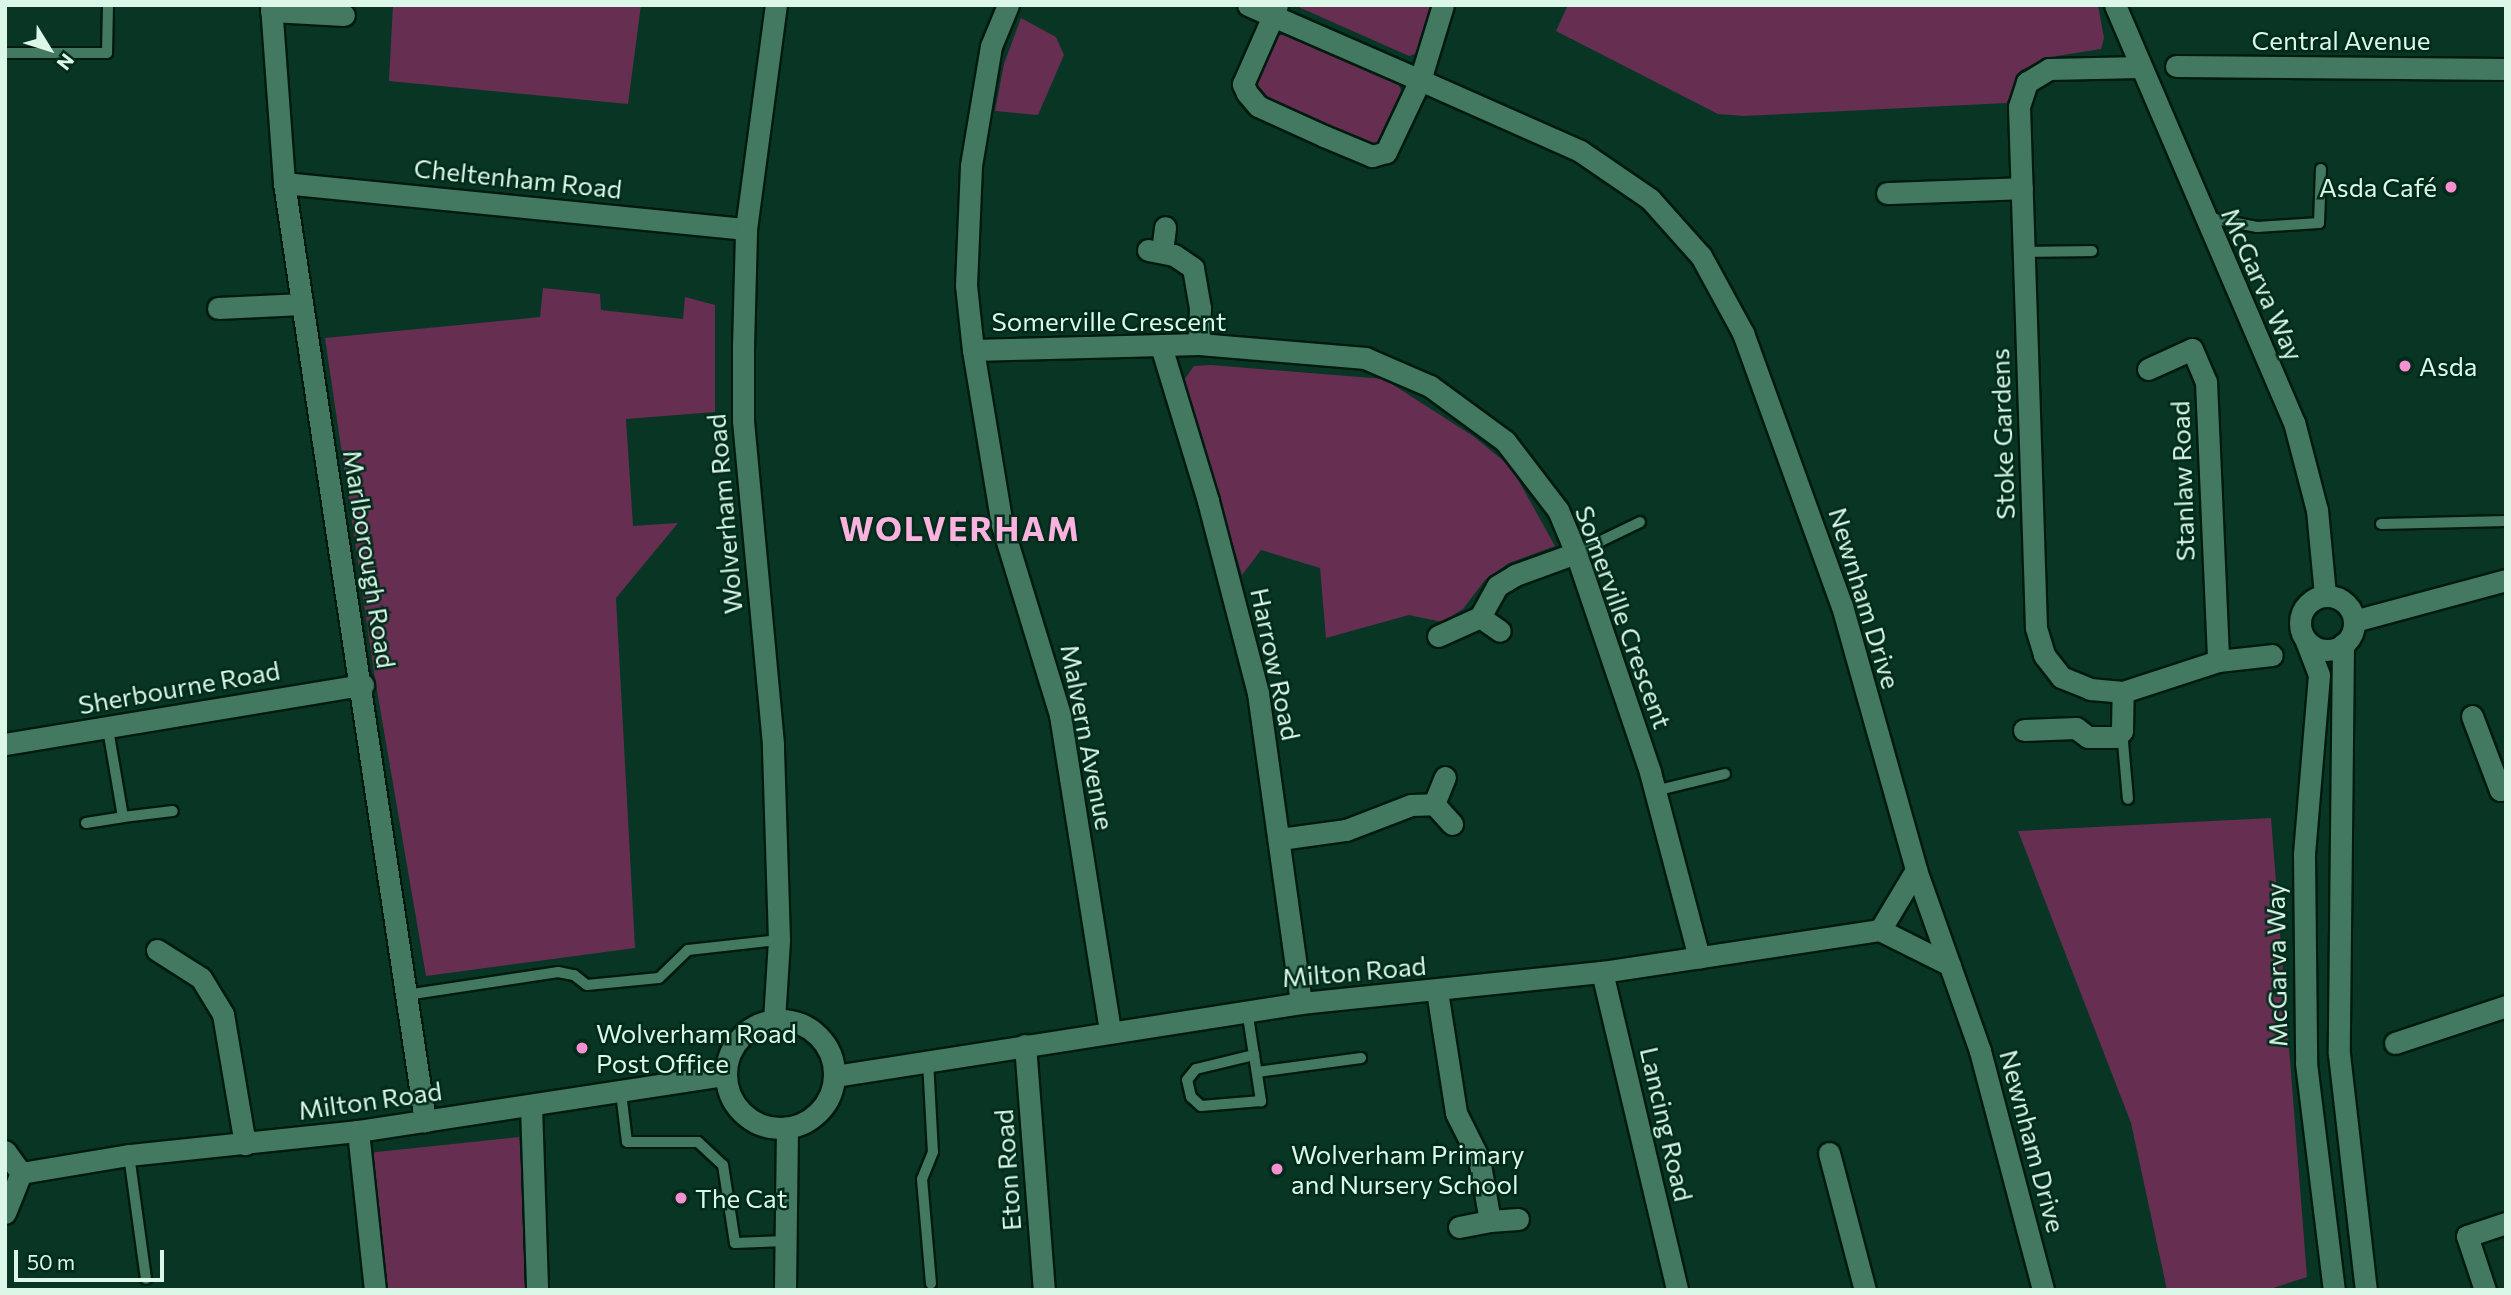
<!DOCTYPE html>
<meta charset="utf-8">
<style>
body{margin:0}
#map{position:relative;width:2511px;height:1295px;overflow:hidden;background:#083524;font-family:Commissioner,sans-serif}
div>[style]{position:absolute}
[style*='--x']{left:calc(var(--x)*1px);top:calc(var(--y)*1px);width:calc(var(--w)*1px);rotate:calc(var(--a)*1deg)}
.green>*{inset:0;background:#662f52;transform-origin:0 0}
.roads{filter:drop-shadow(2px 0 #001a0f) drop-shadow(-2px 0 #001a0f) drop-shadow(0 2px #001a0f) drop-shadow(0 -2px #001a0f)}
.lane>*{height:10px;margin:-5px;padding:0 5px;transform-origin:5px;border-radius:5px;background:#427960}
.street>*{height:21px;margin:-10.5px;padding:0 10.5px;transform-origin:10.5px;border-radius:10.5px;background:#427960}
.street>.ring{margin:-10.5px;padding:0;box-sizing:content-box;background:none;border:21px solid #427960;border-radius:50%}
.secondary>*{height:21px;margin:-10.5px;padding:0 10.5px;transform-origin:10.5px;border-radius:10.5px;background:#427960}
.secondary>.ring{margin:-10.5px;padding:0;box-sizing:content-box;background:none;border:21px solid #427960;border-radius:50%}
.dots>*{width:19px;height:19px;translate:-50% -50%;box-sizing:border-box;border:4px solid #002b1a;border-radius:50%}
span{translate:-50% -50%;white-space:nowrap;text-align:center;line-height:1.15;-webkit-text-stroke:5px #002b1a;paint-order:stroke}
.street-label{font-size:26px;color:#dbf7e8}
.poi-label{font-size:26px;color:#dbf7e8}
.right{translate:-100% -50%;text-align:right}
.left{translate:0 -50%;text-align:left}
.district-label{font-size:33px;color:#fbb2de;font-weight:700;letter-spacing:2px}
.frame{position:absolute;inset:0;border:7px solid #dbf7e8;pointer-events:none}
.north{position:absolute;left:14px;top:14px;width:70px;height:70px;-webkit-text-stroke:5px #002b1a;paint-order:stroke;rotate:128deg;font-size:19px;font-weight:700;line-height:28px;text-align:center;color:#dbf7e8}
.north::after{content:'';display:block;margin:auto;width:24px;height:32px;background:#dbf7e8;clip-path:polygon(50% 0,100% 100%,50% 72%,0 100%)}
.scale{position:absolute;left:14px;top:1250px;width:150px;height:32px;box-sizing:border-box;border:4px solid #dbf7e8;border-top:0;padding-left:9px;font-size:21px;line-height:24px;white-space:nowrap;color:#dbf7e8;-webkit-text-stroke:5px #002b1a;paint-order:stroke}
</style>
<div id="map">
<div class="green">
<i style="clip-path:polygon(393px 5px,641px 5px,628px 104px,389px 81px)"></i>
<i style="clip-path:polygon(1294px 5px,1435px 5px,1427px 34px,1415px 54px,1409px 56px)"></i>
<i style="clip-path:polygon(1568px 5px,2098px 5px,2104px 38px,2101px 49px,2057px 56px,2021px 70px,2007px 103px,1743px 116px,1718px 114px,1556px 31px)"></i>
<i style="clip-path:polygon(1021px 18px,1056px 37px,1064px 55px,1038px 115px,995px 111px,1004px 64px)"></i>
<i style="clip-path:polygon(1288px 34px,1398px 83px,1402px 93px,1377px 147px,1261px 100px,1252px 82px,1275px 36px)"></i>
<i style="clip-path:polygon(543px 288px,600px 294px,601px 310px,683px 319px,685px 297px,715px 305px,715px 412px,626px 419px,633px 526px,678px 523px,616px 598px,635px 948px,426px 976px,375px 679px,325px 338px,540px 317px)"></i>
<i style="clip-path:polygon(1211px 365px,1384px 379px,1473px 436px,1511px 467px,1555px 546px,1509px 563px,1485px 580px,1463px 609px,1442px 622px,1409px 615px,1326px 638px,1320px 568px,1261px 550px,1242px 575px,1184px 380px,1194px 366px)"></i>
<i style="clip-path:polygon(2271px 818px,2307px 1277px,2267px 1290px,2167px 1290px,2131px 1123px,2018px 831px)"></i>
<i style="left:519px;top:1137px;width:154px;height:148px;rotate:84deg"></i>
</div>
<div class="roads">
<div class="lane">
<i style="--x:5;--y:53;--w:102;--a:0"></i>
<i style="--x:107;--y:53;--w:48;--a:-88.8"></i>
<i style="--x:2205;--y:217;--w:53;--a:10.9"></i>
<i style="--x:2257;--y:227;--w:62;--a:-3.7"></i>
<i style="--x:2319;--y:223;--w:54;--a:-87.9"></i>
<i style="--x:2024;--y:252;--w:68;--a:-0.8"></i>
<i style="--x:2381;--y:524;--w:125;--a:-1.4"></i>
<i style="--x:1576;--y:553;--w:71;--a:-25.8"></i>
<i style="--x:2122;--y:731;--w:68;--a:85"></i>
<i style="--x:1655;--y:791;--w:72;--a:-13.7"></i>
<i style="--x:123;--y:817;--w:50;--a:-6.8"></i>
<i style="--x:86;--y:823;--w:37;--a:-9"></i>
<i style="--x:123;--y:817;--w:89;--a:-99.7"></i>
<i style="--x:406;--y:995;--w:154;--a:-8.6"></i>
<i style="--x:558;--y:972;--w:16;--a:11"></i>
<i style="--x:574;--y:975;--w:16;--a:38"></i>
<i style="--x:587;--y:985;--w:72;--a:-5.6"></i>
<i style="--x:659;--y:978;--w:40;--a:-44"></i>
<i style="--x:688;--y:950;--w:92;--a:-6.3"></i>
<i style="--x:1247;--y:1010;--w:46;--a:81.2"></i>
<i style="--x:1254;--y:1055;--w:47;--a:81.3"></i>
<i style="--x:1261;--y:1101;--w:60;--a:175.2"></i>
<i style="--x:1201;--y:1106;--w:13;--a:-138"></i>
<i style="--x:1191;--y:1097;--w:17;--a:-103"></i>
<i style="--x:1187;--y:1080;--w:14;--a:-51"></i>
<i style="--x:1196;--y:1069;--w:60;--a:-13.6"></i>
<i style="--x:928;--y:1061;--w:91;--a:86.9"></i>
<i style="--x:933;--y:1152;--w:29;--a:112"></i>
<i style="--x:922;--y:1179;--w:105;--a:85.1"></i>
<i style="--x:1257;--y:1072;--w:105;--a:-7.7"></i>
<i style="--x:621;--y:1092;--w:50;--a:83.2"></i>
<i style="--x:627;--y:1142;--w:71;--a:0"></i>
<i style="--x:698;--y:1142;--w:34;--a:43"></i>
<i style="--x:723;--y:1165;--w:79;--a:81.3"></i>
<i style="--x:735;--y:1243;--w:50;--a:-2.3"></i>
<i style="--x:129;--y:1155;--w:125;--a:82.2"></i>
</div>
<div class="street">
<i style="--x:271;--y:5;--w:178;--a:85.8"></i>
<i style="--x:284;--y:183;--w:949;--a:81.45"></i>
<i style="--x:1008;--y:5;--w:44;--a:112.5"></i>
<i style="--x:991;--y:46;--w:122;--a:99.5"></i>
<i style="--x:971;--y:166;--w:119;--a:92.4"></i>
<i style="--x:966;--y:285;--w:65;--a:83.9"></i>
<i style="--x:973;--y:350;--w:177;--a:80.6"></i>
<i style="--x:1002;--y:525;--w:199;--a:73"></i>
<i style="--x:1060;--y:715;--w:319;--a:81"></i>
<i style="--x:1248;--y:5;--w:27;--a:24"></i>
<i style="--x:1273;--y:16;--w:12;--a:-70"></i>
<i style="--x:1443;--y:5;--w:78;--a:107"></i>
<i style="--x:1420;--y:80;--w:175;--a:23.9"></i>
<i style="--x:1580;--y:151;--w:85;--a:34.4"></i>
<i style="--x:1650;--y:199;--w:76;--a:48.2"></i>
<i style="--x:1701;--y:256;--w:88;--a:61.4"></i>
<i style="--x:1743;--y:333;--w:290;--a:70.1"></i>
<i style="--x:1842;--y:606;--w:274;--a:74.3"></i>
<i style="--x:1916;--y:870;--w:192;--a:70.5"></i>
<i style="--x:1980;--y:1051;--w:247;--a:75.2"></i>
<i style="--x:271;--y:11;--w:73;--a:3.1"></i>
<i style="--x:1273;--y:16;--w:160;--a:23.5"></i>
<i style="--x:1420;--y:80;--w:80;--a:115.3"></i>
<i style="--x:1386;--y:152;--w:15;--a:164"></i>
<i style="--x:1372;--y:156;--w:52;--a:-157.4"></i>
<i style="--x:1324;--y:136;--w:72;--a:-155.6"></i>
<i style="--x:1258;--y:106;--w:17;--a:-130"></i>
<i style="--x:1247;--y:93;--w:10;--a:-114"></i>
<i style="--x:1243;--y:84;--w:74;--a:-66.2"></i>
<i style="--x:2176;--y:66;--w:330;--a:0.5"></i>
<i style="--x:2141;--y:67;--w:92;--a:178.8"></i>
<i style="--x:2049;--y:69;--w:26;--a:149"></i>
<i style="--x:2027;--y:82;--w:26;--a:108"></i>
<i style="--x:2019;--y:107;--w:521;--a:88.13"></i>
<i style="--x:2036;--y:628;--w:28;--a:73"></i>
<i style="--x:2044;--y:655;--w:28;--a:52"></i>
<i style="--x:2061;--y:677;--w:31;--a:22"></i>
<i style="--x:2090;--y:689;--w:33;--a:5"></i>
<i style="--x:2123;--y:692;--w:100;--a:-18.1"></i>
<i style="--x:2218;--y:661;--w:54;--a:-6.3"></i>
<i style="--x:284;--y:183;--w:464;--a:5.7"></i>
<i style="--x:1887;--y:193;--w:135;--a:-2.1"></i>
<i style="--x:1148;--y:250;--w:26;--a:11"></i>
<i style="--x:1174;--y:255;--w:23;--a:34"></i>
<i style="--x:1193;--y:268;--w:41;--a:80.1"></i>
<i style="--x:1200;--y:308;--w:36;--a:92"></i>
<i style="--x:1162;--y:252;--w:25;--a:-83"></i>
<i style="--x:218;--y:308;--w:84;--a:-2.7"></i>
<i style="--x:1161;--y:346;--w:162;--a:73.1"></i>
<i style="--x:1208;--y:501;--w:198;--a:75.4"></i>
<i style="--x:1258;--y:693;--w:313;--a:82.1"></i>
<i style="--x:973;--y:350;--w:226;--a:-1.5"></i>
<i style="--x:1199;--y:344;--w:167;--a:4.8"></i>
<i style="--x:1365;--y:358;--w:71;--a:23.3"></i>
<i style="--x:1430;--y:386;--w:93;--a:36.3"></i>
<i style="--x:1505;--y:441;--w:87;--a:52.5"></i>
<i style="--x:1558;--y:510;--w:47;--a:67.3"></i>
<i style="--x:1576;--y:553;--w:231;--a:71.3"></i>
<i style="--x:1650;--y:772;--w:192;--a:75.2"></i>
<i style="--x:2148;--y:369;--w:48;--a:-24.4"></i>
<i style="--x:2192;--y:349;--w:36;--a:67"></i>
<i style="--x:2206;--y:382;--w:279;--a:87.5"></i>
<i style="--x:1480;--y:617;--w:24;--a:35"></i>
<i style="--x:2354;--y:621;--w:157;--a:-15.1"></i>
<i style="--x:1438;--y:636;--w:46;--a:-24.3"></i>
<i style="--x:1480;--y:617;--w:35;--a:-61"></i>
<i style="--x:1497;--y:586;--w:21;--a:-31"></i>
<i style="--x:1515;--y:575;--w:65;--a:-19.8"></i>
<i style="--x:2472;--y:716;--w:79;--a:69.3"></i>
<i style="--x:2500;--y:790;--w:6;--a:-18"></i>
<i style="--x:2024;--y:730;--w:52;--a:-2.2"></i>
<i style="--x:2076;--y:728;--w:15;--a:37"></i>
<i style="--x:2088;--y:737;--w:28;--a:0"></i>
<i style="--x:2116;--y:737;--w:8;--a:-45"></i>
<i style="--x:2122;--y:731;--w:39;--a:-89"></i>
<i style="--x:5;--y:744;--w:363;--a:-9.4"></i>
<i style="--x:1434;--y:804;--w:27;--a:48"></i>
<i style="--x:1280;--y:839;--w:67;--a:-7.8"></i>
<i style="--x:1346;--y:830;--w:70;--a:-21"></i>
<i style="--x:1411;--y:805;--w:23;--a:-2"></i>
<i style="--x:1434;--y:804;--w:29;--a:-68"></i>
<i style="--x:1880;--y:930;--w:78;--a:26.6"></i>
<i style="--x:157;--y:950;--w:52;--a:32.5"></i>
<i style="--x:201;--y:978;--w:42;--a:58.6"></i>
<i style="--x:223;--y:1014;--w:132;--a:80.4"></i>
<i style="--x:1602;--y:972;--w:327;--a:76.7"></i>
<i style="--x:1437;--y:991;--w:123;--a:81.1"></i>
<i style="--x:1456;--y:1113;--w:51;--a:63.4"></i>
<i style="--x:1479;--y:1159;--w:63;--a:79.9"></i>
<i style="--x:1490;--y:1221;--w:28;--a:-4"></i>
<i class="ring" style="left:726px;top:1020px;width:87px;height:87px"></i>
<i style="--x:774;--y:1020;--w:80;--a:-86.4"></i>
<i style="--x:779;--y:940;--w:196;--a:-91.8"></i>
<i style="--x:773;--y:744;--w:324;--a:-95.3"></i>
<i style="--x:743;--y:421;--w:74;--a:-90"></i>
<i style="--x:743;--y:347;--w:118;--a:-88.5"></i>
<i style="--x:746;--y:229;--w:226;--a:-82.4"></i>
<i style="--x:2395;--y:1043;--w:117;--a:-18.4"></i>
<i style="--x:1025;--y:1045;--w:246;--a:85.6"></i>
<i style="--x:835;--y:1076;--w:472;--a:-8.9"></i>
<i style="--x:1301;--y:1003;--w:303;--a:-5.9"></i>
<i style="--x:1602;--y:972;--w:281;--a:-8.6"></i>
<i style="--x:1880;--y:930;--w:70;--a:-59"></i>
<i style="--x:531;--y:1106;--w:184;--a:88.1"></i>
<i style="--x:358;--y:1131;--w:160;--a:83.9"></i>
<i style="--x:5;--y:1151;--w:27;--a:54"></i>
<i style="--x:21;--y:1173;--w:43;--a:111.8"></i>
<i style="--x:1829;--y:1153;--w:142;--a:75.3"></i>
<i style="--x:21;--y:1173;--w:109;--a:-9.5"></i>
<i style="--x:129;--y:1155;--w:230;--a:-6"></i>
<i style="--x:358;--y:1131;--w:372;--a:-8.7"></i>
<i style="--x:1459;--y:1227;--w:32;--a:-11"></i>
<i style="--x:785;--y:1290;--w:159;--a:-89.3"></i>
<i style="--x:2485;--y:1290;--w:57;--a:-108.4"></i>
<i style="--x:2467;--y:1236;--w:41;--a:-18.4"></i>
</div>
<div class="secondary">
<i style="--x:2115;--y:5;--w:454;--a:66.8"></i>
<i style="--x:2294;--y:422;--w:91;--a:75.4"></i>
<i style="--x:2317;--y:510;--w:84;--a:84.6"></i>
<i class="ring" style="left:2300px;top:596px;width:33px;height:33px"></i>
<i style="--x:2306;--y:641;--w:36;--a:69"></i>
<i style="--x:2319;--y:675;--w:181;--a:94.8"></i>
<i style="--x:2304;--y:855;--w:208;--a:89.4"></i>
<i style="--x:2306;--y:1063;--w:229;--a:83"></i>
<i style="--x:2343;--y:644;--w:410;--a:90.6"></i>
<i style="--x:2339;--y:1054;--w:238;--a:83.5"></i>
</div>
</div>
<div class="dots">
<i style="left:2451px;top:187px;background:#f690d0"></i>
<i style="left:2405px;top:366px;background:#f690d0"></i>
<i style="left:582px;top:1048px;background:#f690d0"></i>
<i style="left:1277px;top:1169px;background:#f690d0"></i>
<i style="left:681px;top:1198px;background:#f690d0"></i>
</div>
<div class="street-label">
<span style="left:2341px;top:40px">Central Avenue</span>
<span style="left:518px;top:178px;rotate:6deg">Cheltenham Road</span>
<span style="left:2263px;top:284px;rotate:66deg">McGarva Way</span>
<span style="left:1109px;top:321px">Somerville Crescent</span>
<span style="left:2002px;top:434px;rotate:-92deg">Stoke Gardens</span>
<span style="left:2182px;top:481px;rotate:-92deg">Stanlaw Road</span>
<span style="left:724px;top:514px;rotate:-95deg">Wolverham Road</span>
<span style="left:370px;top:559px;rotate:81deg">Marlborough Road</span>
<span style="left:1865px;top:598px;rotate:73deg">Newnham Drive</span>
<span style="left:1624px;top:617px;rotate:70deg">Somerville Crescent</span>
<span style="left:1276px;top:664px;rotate:78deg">Harrow Road</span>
<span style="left:179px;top:687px;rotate:-10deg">Sherbourne Road</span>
<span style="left:1088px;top:737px;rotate:79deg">Malvern Avenue</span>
<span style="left:2276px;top:965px;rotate:-91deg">McGarva Way</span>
<span style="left:1354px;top:971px;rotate:-5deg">Milton Road</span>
<span style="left:370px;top:1100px;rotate:-8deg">Milton Road</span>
<span style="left:1667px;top:1124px;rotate:77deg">Lancing Road</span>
<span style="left:2033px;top:1141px;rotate:75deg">Newnham Drive</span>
<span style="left:1007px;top:1170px;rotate:-94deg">Eton Road</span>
</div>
<div class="poi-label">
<span class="right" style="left:2437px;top:187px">Asda Café</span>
<span class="left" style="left:2419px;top:366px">Asda</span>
<span class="left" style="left:596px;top:1048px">Wolverham Road<br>Post Office</span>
<span class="left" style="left:1291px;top:1169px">Wolverham Primary<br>and Nursery School</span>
<span class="left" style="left:695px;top:1198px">The Cat</span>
</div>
<div class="district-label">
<span style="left:960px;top:528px">WOLVERHAM</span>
</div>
<div class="frame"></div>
<div class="north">N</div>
<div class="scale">50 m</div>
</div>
